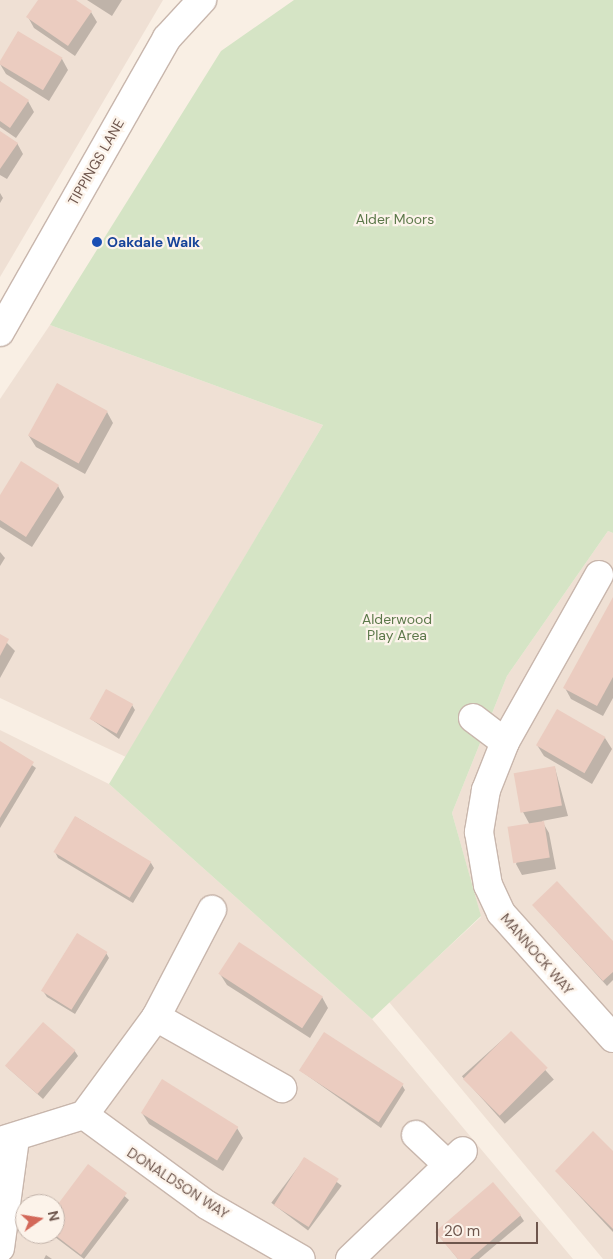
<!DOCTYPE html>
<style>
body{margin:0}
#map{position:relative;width:613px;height:1259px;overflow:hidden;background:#f9efe4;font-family:"DM Sans",sans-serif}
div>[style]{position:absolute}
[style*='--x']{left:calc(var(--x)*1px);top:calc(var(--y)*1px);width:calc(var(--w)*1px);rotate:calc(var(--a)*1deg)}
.residential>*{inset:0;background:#efe0d4}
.green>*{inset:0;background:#d5e4c5}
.shadow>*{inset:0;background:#0003;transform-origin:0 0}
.building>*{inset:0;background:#ebccc0;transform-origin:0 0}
.roads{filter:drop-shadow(1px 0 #c8b6ac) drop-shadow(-1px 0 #c8b6ac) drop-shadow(0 1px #c8b6ac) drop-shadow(0 -1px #c8b6ac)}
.minor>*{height:28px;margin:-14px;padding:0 14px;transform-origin:14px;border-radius:14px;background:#fff}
.dots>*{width:14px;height:14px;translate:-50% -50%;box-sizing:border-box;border:2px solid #fcf3ea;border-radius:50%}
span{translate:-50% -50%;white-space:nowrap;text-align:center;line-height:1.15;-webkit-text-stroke:4.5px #fcf3ea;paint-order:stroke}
.street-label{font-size:14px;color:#6e564d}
.park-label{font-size:14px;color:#5c784a}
.transit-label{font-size:14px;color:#164399;font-weight:700}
.left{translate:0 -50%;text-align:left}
.north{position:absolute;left:15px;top:1194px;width:50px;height:50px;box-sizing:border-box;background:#fcf3ea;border:1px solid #c3b4ab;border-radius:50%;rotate:77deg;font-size:14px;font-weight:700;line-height:20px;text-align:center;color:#6e564d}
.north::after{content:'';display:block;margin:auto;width:18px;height:22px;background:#d36859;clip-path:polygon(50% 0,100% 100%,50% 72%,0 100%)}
.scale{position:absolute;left:436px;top:1222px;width:102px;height:22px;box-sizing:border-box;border:2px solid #6e564d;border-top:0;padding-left:6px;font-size:15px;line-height:18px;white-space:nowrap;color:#6e564d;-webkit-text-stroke:4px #fcf3ea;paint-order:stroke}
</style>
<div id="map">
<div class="residential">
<i style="clip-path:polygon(0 0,163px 0,0 277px)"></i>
<i style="clip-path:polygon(50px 325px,323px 425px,126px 757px,0 698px,0 399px)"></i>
<i style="clip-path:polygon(608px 531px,613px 533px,613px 1259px,603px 1259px,389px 1002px,481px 917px,452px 813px,507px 676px)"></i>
<i style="clip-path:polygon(evenodd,0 730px,109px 784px,372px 1019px,573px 1259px,0 1259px,0 730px,25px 1204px,55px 1204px,55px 1234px,25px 1234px,25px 1204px)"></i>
</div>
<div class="green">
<i style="clip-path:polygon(294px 0,613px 0,613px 533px,608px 531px,507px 676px,452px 813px,481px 916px,372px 1019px,109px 784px,323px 425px,50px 325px,221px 51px)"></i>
</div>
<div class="shadow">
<i style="clip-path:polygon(40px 0,74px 0,91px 12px,97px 22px,75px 56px,34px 28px,28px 17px)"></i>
<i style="clip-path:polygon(87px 0,122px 0,112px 16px)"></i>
<i style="clip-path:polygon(18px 32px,62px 59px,68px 70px,49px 101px,6px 74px,0 64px)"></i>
<i style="clip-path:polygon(0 82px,28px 101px,34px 112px,16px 138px,0 127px)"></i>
<i style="clip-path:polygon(0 132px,17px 143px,23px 154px,7px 179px,0 175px)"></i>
<i style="clip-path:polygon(0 193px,3px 198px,0 203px)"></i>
<i style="clip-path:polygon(107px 412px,113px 423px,85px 474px,36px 447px,29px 436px)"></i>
<i style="clip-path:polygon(58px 486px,64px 497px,32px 547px,0 527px,0 497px)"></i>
<i style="clip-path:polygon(0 552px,5px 558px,0 566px)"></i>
<i style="clip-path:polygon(613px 600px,613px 698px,603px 716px,571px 699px,565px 688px)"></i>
<i style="clip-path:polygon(0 636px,15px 651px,0 678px)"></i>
<i style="clip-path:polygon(132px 705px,135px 710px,119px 739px,91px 719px)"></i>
<i style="clip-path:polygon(605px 738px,612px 749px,592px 784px,544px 756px,537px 745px)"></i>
<i style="clip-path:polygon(0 742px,36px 768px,0 828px)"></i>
<i style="clip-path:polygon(555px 768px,568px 816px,542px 821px,549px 833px,556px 869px,522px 875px,516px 864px,530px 825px,523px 812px,516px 775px)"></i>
<i style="clip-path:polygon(76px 817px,151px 863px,154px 868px,133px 903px,58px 858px,55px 852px)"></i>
<i style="clip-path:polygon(533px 905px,613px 943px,613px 980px,607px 986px)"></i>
<i style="clip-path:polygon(106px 953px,109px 958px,75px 1014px,47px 997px,43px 991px)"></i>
<i style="clip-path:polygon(220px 974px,322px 997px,328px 1008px,310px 1038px,227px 985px)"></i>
<i style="left:511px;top:1032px;width:64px;height:66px;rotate:48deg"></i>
<i style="clip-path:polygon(74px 1050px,78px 1056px,43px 1099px,8px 1068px)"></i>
<i style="clip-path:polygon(301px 1071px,402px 1085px,405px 1090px,381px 1128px)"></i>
<i style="clip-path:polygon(142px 1113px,237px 1128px,243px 1138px,223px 1171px,149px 1124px)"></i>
<i style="clip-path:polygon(613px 1153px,613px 1232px,556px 1171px)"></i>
<i style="left:305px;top:1158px;width:46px;height:56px;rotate:37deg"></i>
<i style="clip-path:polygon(89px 1166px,129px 1200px,84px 1259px,51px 1234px,55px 1234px,55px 1211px)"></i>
<i style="clip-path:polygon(520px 1215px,524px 1221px,479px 1259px,458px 1259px,436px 1232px)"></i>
<i style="clip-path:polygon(46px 1255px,52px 1259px,44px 1259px)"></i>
</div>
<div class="building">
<i style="clip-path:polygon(38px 0,76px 0,92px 11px,68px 46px,26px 17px)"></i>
<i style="left:18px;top:31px;width:52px;height:38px;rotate:31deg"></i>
<i style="clip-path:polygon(0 81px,29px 100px,10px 128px,0 121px)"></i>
<i style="clip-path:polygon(0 131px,18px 143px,0 169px)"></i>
<i style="left:57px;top:383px;width:58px;height:60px;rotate:29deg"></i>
<i style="clip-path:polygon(21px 461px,59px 485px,26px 537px,0 520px,0 495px)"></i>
<i style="clip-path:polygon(613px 597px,613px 677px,597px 706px,563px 688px)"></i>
<i style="clip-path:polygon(0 634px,9px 639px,0 656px)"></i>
<i style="left:106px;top:689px;width:31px;height:34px;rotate:29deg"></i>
<i style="left:557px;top:709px;width:56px;height:42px;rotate:30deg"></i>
<i style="clip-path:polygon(0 741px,34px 762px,0 818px)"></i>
<i style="left:555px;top:766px;width:40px;height:42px;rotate:80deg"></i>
<i style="left:75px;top:816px;width:89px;height:42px;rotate:31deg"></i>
<i style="left:544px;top:821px;width:37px;height:37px;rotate:81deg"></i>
<i style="clip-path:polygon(557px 881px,613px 941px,613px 972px,603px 981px,532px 905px)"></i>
<i style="left:77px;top:933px;width:36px;height:68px;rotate:32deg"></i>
<i style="left:239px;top:942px;width:100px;height:38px;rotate:33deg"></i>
<i style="left:43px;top:1022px;width:43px;height:58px;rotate:41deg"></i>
<i style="left:511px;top:1031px;width:52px;height:68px;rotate:45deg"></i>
<i style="left:324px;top:1032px;width:95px;height:46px;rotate:33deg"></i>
<i style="left:162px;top:1079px;width:90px;height:40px;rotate:32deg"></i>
<i style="clip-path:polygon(593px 1131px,613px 1151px,613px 1229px,555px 1171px)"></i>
<i style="left:304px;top:1157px;width:41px;height:57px;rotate:32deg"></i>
<i style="clip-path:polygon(88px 1164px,127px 1193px,81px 1255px,55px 1235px,55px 1208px)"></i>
<i style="clip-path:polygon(493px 1182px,521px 1215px,470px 1259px,458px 1259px,435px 1232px)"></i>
</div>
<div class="roads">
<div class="minor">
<i style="--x:0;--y:332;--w:338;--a:-60.4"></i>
<i style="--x:167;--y:38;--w:52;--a:-47.4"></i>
<i style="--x:599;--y:575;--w:192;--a:119.4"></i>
<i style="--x:505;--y:742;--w:52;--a:111.6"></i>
<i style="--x:486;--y:790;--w:43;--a:99.5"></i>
<i style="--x:479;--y:832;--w:54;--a:80.4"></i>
<i style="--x:488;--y:885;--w:31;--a:65"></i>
<i style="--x:501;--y:913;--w:168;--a:48.1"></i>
<i style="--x:473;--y:718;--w:40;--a:37"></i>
<i style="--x:156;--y:1017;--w:145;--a:29.4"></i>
<i style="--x:84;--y:1115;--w:122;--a:-53.7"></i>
<i style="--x:156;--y:1017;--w:121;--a:-62.4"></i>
<i style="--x:416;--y:1135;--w:44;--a:43.2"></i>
<i style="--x:0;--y:1141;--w:88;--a:-17.2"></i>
<i style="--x:84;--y:1115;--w:152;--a:36.2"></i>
<i style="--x:207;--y:1205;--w:108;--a:29.9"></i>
<i style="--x:0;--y:1248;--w:110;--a:-82.2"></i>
<i style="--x:350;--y:1259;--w:156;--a:-43.7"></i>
</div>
</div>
<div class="dots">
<i style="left:97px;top:242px;background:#1a4fb4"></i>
</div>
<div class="street-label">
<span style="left:96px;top:162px;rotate:-60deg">TIPPINGS LANE</span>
<span style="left:537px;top:954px;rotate:49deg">MANNOCK WAY</span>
<span style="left:178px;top:1183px;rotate:33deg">DONALDSON WAY</span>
</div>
<div class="park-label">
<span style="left:395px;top:219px">Alder Moors</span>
<span style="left:397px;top:627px">Alderwood<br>Play Area</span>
</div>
<div class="transit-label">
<span class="left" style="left:107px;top:242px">Oakdale Walk</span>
</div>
<div class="north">N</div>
<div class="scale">20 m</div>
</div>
